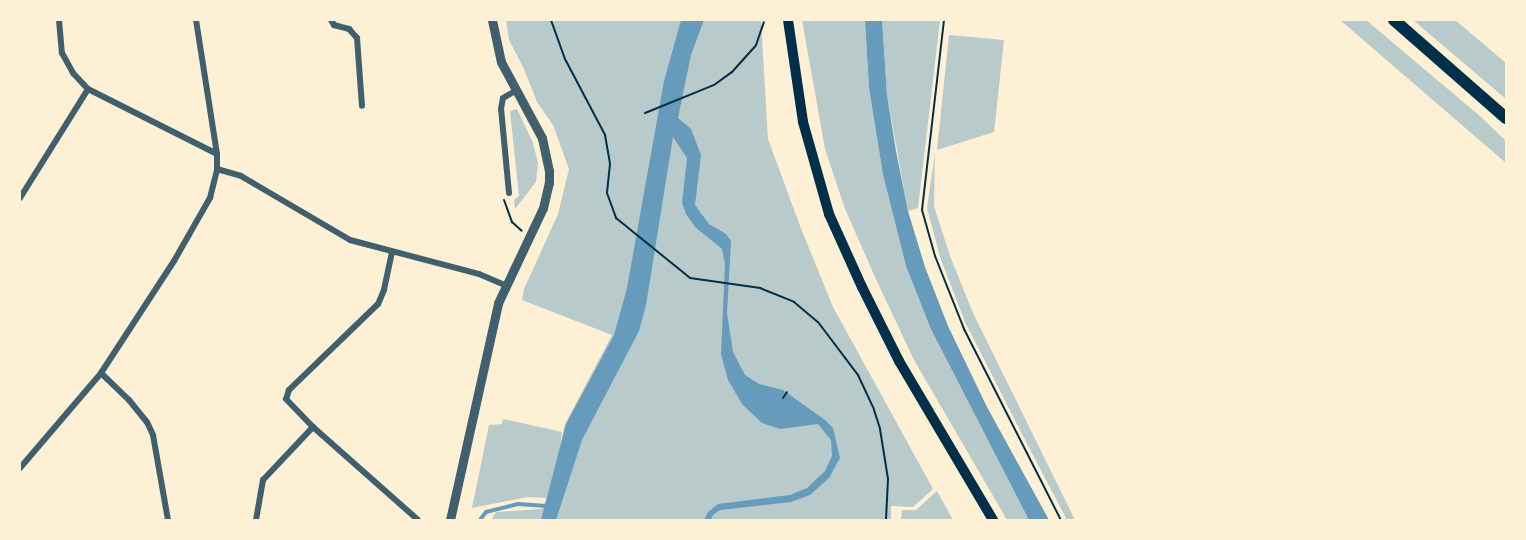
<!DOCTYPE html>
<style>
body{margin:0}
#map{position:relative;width:1526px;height:540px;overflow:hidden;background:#fdf0d5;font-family:Lato,sans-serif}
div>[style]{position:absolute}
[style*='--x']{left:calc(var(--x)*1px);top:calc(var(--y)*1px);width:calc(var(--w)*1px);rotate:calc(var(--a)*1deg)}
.green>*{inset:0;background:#b9caca}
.water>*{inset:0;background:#669bbc}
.stream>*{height:4px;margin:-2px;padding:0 2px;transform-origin:2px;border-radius:2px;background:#669bbc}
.path>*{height:2px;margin:-1px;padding:0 1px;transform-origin:1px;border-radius:1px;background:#003049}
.minor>*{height:6px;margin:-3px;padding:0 3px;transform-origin:3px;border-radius:3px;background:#3f606c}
.tertiary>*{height:9px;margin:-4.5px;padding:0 4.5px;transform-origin:4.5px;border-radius:4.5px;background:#3f606c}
.secondary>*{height:10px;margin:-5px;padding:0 5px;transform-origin:5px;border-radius:5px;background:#003049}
.trunk>*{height:12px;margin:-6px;padding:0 6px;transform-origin:6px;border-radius:6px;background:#003049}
span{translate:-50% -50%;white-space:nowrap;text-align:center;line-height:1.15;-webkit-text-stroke:6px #fdf0d5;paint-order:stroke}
.frame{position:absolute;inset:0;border:21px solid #fdf0d5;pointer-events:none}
</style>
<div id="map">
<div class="green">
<i style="clip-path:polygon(506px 20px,761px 20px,768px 139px,800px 226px,833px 307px,933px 489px,913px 507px,891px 506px,891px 520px,491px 520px,496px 512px,542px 509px,547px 498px,528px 497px,472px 508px,489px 425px,502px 424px,503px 419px,562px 432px,560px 446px,565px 424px,612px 335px,522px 300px,524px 289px,558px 214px,569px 169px,553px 125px,537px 102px,524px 69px,509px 40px)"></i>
<i style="clip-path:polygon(802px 20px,865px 20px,869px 88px,883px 175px,906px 266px,1029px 520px,1007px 520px,914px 360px,875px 277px,845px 209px,825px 149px)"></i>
<i style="clip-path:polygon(882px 20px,940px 20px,918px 208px,908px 211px,887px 95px)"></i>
<i style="clip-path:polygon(1340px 20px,1366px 20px,1481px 117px,1506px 141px,1506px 163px)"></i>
<i style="clip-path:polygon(1413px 20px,1455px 20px,1506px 63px,1506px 99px)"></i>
<i style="clip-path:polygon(949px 35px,1004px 40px,994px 132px,937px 150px)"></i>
<i style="clip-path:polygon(517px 109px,533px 143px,538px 163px,536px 182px,515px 209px,514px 200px,519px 196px,510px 111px)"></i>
<i style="clip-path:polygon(935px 153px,934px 206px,950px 256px,973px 313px,1075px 520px,1067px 520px,1023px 436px,965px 322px,940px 257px,927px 208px)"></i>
<i style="clip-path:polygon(937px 491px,953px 520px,901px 520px,902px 510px,916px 510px)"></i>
</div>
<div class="water">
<i style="clip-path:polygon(681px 20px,704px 20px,691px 55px,678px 118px,691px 129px,701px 155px,695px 205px,709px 224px,726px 234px,731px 241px,727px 313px,733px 352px,745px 375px,759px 384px,783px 390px,825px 420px,833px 428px,840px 458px,829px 478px,810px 495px,791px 502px,720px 510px,713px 515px,711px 520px,704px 520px,708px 512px,718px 504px,790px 495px,807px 488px,825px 471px,832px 456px,831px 440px,818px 424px,780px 429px,762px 423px,742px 404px,728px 380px,721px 354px,725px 264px,722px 249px,695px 227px,686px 214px,682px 203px,687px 158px,673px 137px,646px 305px,639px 331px,582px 440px,556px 520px,541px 520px,566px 424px,614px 335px,627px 288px,664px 81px)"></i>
<i style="clip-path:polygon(865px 20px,882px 20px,887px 95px,896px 151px,908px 211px,925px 267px,948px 326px,987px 407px,1049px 520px,1029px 520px,931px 329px,906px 266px,883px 175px,869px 88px)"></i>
</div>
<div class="stream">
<i style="--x:480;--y:520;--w:10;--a:-53"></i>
<i style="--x:486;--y:512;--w:33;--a:-14"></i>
<i style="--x:518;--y:504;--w:32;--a:4"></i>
</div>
<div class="path">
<i style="--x:551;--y:20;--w:41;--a:70.3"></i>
<i style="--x:565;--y:59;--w:86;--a:62.2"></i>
<i style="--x:605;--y:135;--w:29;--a:80"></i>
<i style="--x:610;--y:164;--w:29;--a:96"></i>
<i style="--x:607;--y:193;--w:27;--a:70"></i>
<i style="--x:616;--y:218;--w:95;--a:39"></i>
<i style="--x:690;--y:278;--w:71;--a:8.1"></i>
<i style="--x:760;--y:288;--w:37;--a:22"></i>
<i style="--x:794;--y:302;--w:31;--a:40"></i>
<i style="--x:818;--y:322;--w:66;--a:53"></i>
<i style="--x:858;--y:375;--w:38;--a:65"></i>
<i style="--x:874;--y:410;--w:20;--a:72"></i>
<i style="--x:880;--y:429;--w:51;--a:80.9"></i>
<i style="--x:888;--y:479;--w:41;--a:92.8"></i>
<i style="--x:944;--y:20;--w:191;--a:96.6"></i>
<i style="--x:922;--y:210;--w:48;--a:74.2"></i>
<i style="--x:935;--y:256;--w:79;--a:68.3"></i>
<i style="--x:964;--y:329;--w:214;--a:63.1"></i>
<i style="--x:645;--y:113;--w:74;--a:-22.1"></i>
<i style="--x:714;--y:85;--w:22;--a:-36"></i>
<i style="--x:732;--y:72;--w:36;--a:-48"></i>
<i style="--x:756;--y:45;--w:24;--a:-71"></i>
<i style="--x:504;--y:200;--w:23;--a:70"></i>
<i style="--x:512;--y:222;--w:13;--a:42"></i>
<i style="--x:783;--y:398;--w:7;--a:-56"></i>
</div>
<div class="minor">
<i style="--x:59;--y:20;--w:33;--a:85"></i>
<i style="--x:62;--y:53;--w:23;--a:61"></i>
<i style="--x:73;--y:73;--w:22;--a:47"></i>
<i style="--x:88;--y:89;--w:144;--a:26.7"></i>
<i style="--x:331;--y:20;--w:6;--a:59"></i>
<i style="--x:334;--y:25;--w:16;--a:15"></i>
<i style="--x:349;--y:29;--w:12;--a:48"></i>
<i style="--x:357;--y:38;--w:68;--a:85.8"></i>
<i style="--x:217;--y:169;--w:25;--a:16"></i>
<i style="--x:241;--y:176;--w:126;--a:30.4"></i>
<i style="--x:350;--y:240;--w:133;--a:14.8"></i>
<i style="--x:479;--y:274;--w:28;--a:23"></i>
<i style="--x:509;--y:193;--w:84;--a:-95.4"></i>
<i style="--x:501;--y:109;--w:11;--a:-80"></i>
<i style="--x:503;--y:98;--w:14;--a:-30"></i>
<i style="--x:20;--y:198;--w:128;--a:-58"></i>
<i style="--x:392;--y:252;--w:39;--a:102"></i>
<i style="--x:384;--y:290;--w:15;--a:113"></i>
<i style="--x:378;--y:304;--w:124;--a:136"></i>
<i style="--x:289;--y:390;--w:9;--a:108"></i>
<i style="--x:286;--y:399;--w:39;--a:46"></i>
<i style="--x:313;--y:427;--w:140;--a:41.5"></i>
<i style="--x:101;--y:373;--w:39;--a:44"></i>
<i style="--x:129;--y:400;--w:28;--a:51"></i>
<i style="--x:147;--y:422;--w:14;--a:65"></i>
<i style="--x:153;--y:435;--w:86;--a:80"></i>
<i style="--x:20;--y:468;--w:125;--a:-49.5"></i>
<i style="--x:101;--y:373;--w:134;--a:-56.9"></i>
<i style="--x:174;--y:261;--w:73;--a:-60.3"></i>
<i style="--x:210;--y:198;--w:30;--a:-76"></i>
<i style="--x:217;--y:169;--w:15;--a:-90"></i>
<i style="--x:217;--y:154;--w:136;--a:-98.9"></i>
<i style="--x:256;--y:520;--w:41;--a:-80.1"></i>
<i style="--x:263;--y:480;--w:73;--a:-46.7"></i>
</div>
<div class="tertiary">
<i style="--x:450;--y:520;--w:222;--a:-77.5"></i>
<i style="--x:498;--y:303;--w:105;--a:-64.7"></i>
<i style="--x:543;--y:208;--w:26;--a:-77"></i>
<i style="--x:549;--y:183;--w:12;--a:-90"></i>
<i style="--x:549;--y:171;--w:34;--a:-102"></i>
<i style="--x:542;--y:138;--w:86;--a:-118.3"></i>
<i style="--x:501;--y:62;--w:43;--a:-102.1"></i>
</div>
<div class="secondary">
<i style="--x:788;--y:20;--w:103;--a:81.6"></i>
<i style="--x:803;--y:122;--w:96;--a:74.2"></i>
<i style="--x:829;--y:214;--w:80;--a:65.7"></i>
<i style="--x:862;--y:287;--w:83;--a:63.4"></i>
<i style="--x:899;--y:361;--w:185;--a:59.4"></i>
</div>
<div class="trunk">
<i style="--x:1394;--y:20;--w:149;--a:41.2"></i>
</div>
<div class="frame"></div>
</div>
